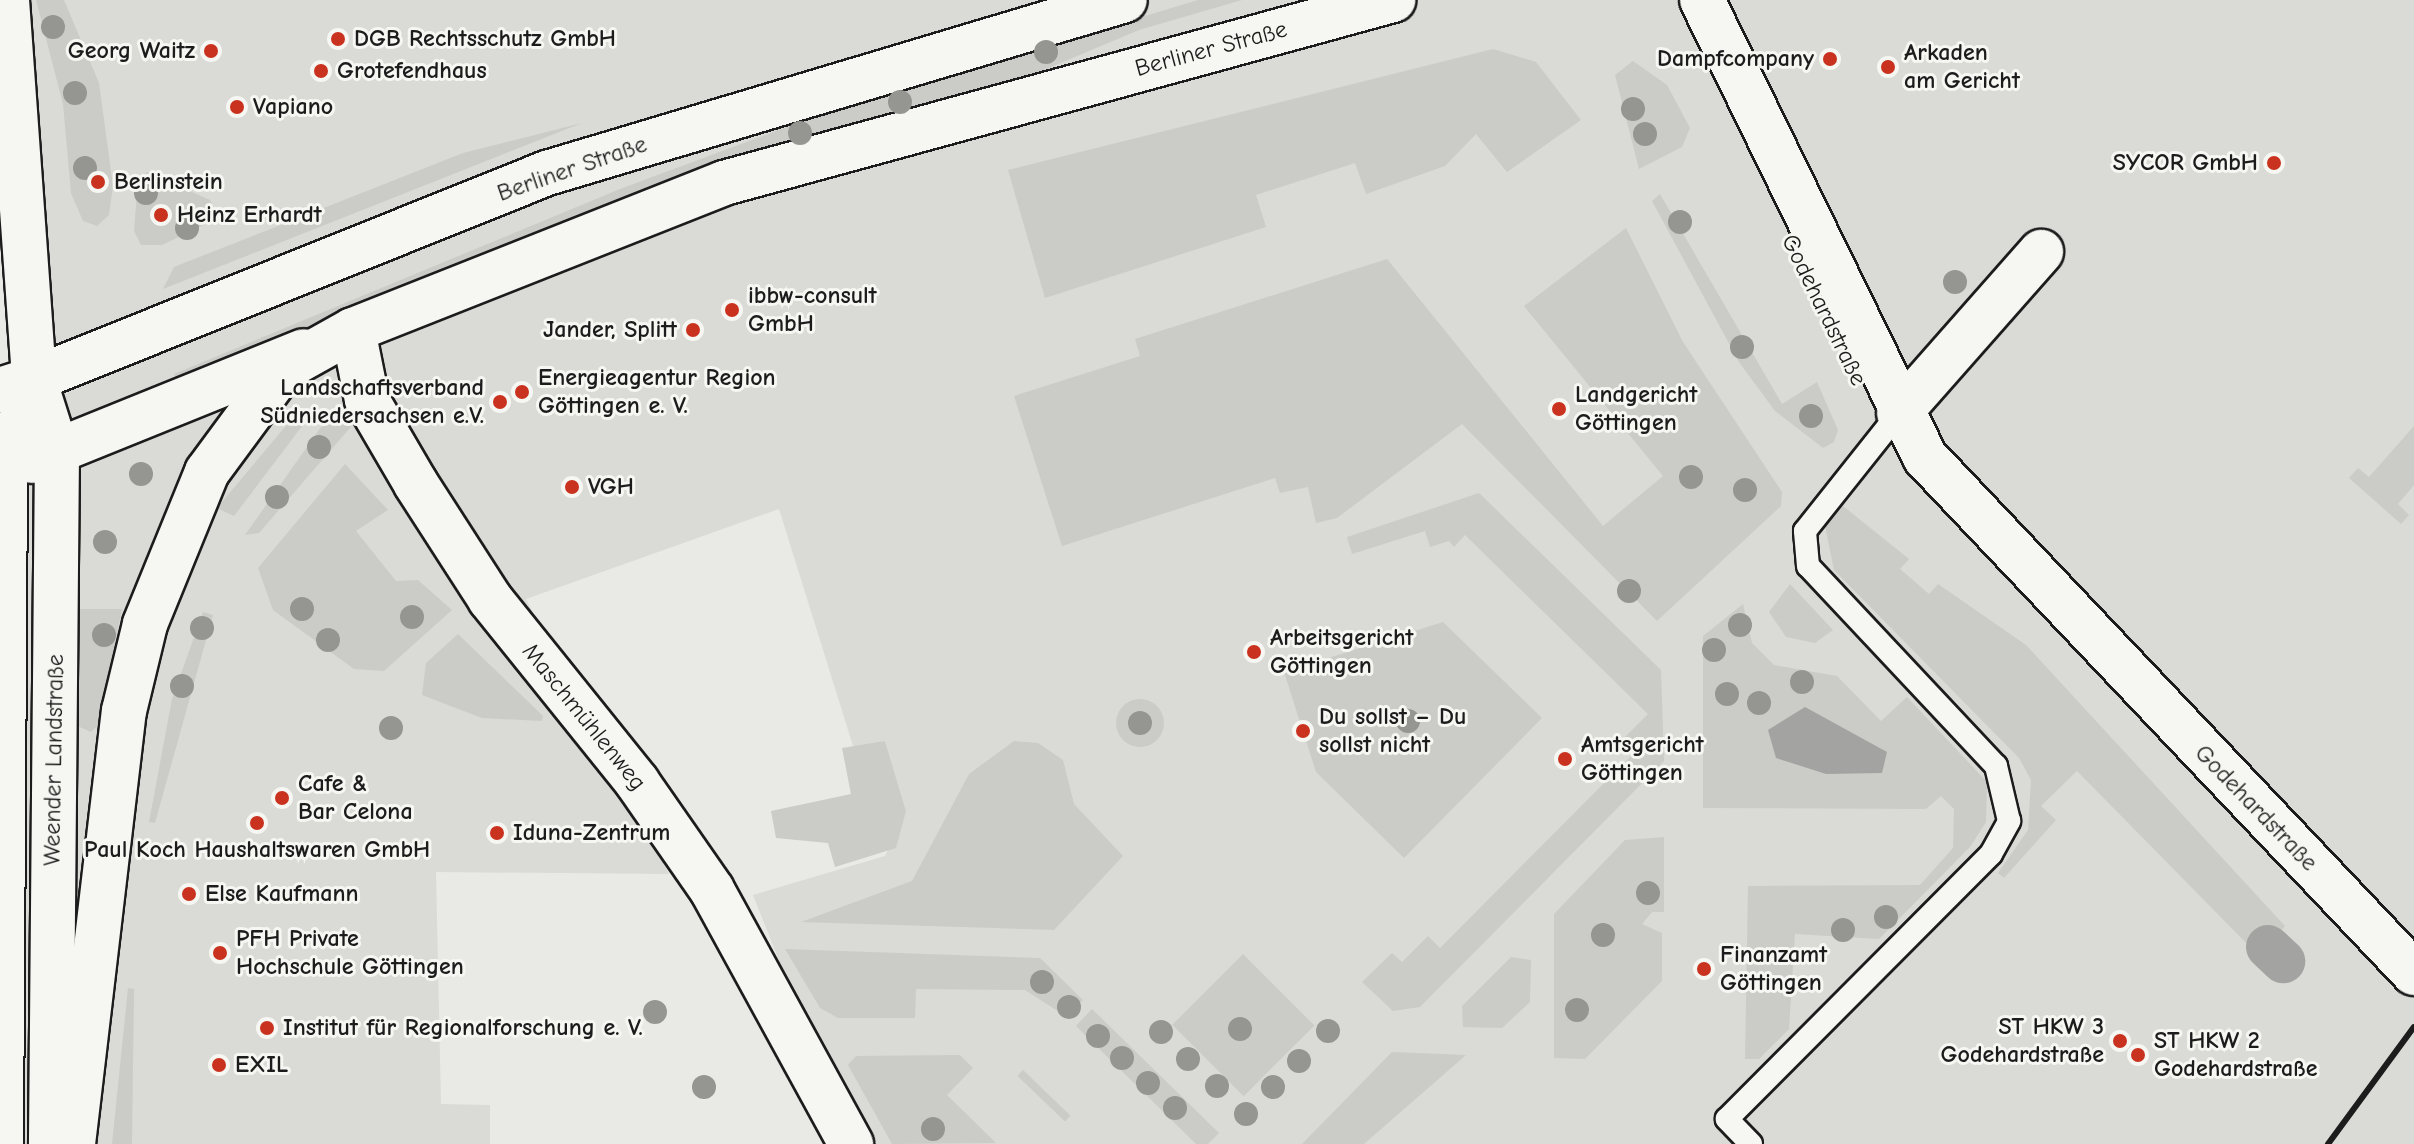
<!DOCTYPE html>
<meta charset="utf-8">
<style>
body{margin:0}
#map{position:relative;width:2414px;height:1144px;overflow:hidden;background:#e9e9e5;font-family:"Comic Neue",sans-serif}
div>[style]{position:absolute}
[style*='--x']{left:calc(var(--x)*1px);top:calc(var(--y)*1px);width:calc(var(--w)*1px);rotate:calc(var(--a)*1deg)}
.built>*{inset:0;background:#dadad6}
.green>*{inset:0;background:#cbcbc7;transform-origin:0 0}
.round{border-radius:50%}
.water>*{inset:0;background:#a3a3a1}
.canal>*{height:44px;margin:-22px;padding:0 22px;transform-origin:22px;border-radius:22px;background:#a3a3a1}
.roads{filter:drop-shadow(2px 0 #1c1c1c) drop-shadow(-2px 0 #1c1c1c) drop-shadow(0 2px #1c1c1c) drop-shadow(0 -2px #1c1c1c)}
.lane>*{height:22px;margin:-11px;padding:0 11px;transform-origin:11px;border-radius:11px;background:#f6f6f2}
.street>*{height:44px;margin:-22px;padding:0 22px;transform-origin:22px;border-radius:22px;background:#f6f6f2}
.secondary>*{height:44px;margin:-22px;padding:0 22px;transform-origin:22px;border-radius:22px;background:#f6f6f2}
.primary>*{height:44px;margin:-22px;padding:0 22px;transform-origin:22px;border-radius:22px;background:#f6f6f2}
.rail>*{height:6px;margin:-3px;padding:0 3px;transform-origin:3px;border-radius:3px;background:#1c1c1c}
.trees>*{width:24px;height:24px;margin:-12px;border-radius:50%;background:#959592}
.dots>*{width:22px;height:22px;translate:-50% -50%;box-sizing:border-box;border:4px solid #f6f6f2;border-radius:50%}
span{translate:-50% -50%;white-space:nowrap;text-align:center;line-height:1.15;-webkit-text-stroke:6px #f6f6f2;paint-order:stroke}
.poi-label{font-size:24px;color:#1c1c1c;font-weight:700}
.left{translate:0 -50%;text-align:left}
.right{translate:-100% -50%;text-align:right}
.street-label{font-size:24px;color:#1c1c1c}
</style>
<div id="map">
<div class="built">
<i style="clip-path:polygon(10px 0,2414px 0,2414px 1144px,852px 1144px,753px 895px,885px 856px,906px 811px,885px 741px,854px 749px,779px 509px,526px 599px,669px 874px,436px 872px,441px 1104px,490px 1105px,490px 1144px,0 1144px,0 442px,30px 439px)"></i>
</div>
<div class="green">
<i style="clip-path:polygon(36px 0,64px 0,99px 83px,113px 186px,109px 215px,97px 226px,83px 221px,71px 193px,63px 104px)"></i>
<i style="clip-path:polygon(1198px 0,1242px 0,1139px 30px,1008px 85px,706px 168px,178px 384px,174px 374px,620px 189px,827px 112px)"></i>
<i style="clip-path:polygon(1493px 49px,1536px 62px,1581px 120px,1507px 172px,1476px 134px,1445px 166px,1366px 194px,1355px 163px,1256px 195px,1266px 227px,1045px 298px,1008px 170px)"></i>
<i style="clip-path:polygon(1633px 61px,1667px 85px,1690px 128px,1682px 147px,1639px 169px,1615px 75px)"></i>
<i style="clip-path:polygon(582px 123px,163px 289px,174px 267px,463px 153px)"></i>
<i style="clip-path:polygon(147px 172px,210px 200px,220px 217px,162px 245px,141px 245px,134px 231px,138px 181px)"></i>
<i style="clip-path:polygon(1660px 194px,1782px 404px,1817px 382px,1838px 430px,1834px 442px,1823px 448px,1775px 411px,1739px 362px,1652px 201px)"></i>
<i style="clip-path:polygon(1626px 228px,1683px 342px,1782px 492px,1781px 506px,1657px 621px,1462px 424px,1337px 518px,1316px 523px,1308px 487px,1280px 493px,1275px 478px,1062px 546px,1014px 396px,1140px 356px,1135px 339px,1387px 259px,1603px 526px,1663px 476px,1524px 306px)"></i>
<i style="clip-path:polygon(300px 409px,309px 417px,234px 516px,217px 508px)"></i>
<i style="clip-path:polygon(362px 414px,259px 533px,245px 535px,321px 427px)"></i>
<i style="clip-path:polygon(2414px 426px,2414px 485px,2398px 504px,2409px 515px,2401px 524px,2349px 478px,2358px 468px,2369px 477px)"></i>
<i style="clip-path:polygon(345px 464px,388px 510px,356px 531px,396px 581px,418px 580px,452px 610px,384px 671px,354px 669px,273px 610px,258px 568px)"></i>
<i style="clip-path:polygon(1479px 493px,1661px 670px,1664px 761px,1420px 1007px,1393px 1011px,1362px 982px,1392px 953px,1402px 962px,1428px 936px,1440px 948px,1637px 750px,1625px 737px,1648px 714px,1465px 535px,1454px 547px,1449px 541px,1430px 547px,1425px 531px,1352px 554px,1347px 537px)"></i>
<i style="clip-path:polygon(1843px 506px,1909px 559px,1900px 569px,1929px 594px,1938px 584px,2026px 645px,2285px 926px,2259px 956px,2077px 771px,2041px 806px,2056px 820px,2004px 878px,1998px 873px,2028px 830px,2031px 780px,2019px 758px,1834px 570px,1825px 526px)"></i>
<i style="clip-path:polygon(1790px 584px,1833px 630px,1815px 643px,1786px 637px,1769px 612px)"></i>
<i style="clip-path:polygon(1743px 604px,1752px 643px,1774px 665px,1837px 676px,1881px 721px,1907px 697px,1987px 782px,1986px 822px,1970px 847px,1879px 939px,1795px 934px,1789px 1029px,1759px 1059px,1745px 1059px,1748px 886px,1920px 885px,1953px 848px,1954px 809px,1941px 796px,1926px 809px,1703px 808px,1703px 636px)"></i>
<i style="clip-path:polygon(76px 609px,122px 609px,98px 725px,91px 732px,75px 725px)"></i>
<i style="clip-path:polygon(203px 612px,213px 615px,155px 823px,149px 822px,172px 699px)"></i>
<i style="clip-path:polygon(1443px 622px,1542px 718px,1404px 858px,1316px 772px,1284px 672px)"></i>
<i style="clip-path:polygon(458px 634px,543px 716px,542px 721px,482px 718px,422px 695px,426px 663px)"></i>
<i class="round" style="left:1116px;top:699px;width:48px;height:48px"></i>
<i style="clip-path:polygon(885px 741px,906px 811px,896px 848px,835px 867px,828px 843px,776px 838px,771px 811px,851px 794px,842px 748px)"></i>
<i style="clip-path:polygon(1014px 741px,1038px 743px,1063px 760px,1074px 804px,1123px 856px,1054px 930px,801px 922px,912px 881px,969px 774px)"></i>
<i style="clip-path:polygon(1664px 837px,1664px 912px,1652px 912px,1642px 924px,1662px 933px,1662px 981px,1585px 1059px,1554px 1058px,1554px 914px,1625px 840px)"></i>
<i style="clip-path:polygon(785px 949px,1040px 958px,1083px 1000px,1067px 1017px,1025px 990px,916px 989px,915px 1018px,838px 1018px,820px 1008px)"></i>
<i style="left:1243px;top:954px;width:101px;height:100px;rotate:45deg"></i>
<i style="clip-path:polygon(1511px 957px,1531px 960px,1530px 1002px,1502px 1028px,1463px 1027px,1462px 1006px)"></i>
<i style="clip-path:polygon(128px 988px,134px 989px,132px 1144px,112px 1144px)"></i>
<i style="clip-path:polygon(1092px 1009px,1219px 1133px,1208px 1144px,1196px 1144px,1076px 1026px)"></i>
<i style="clip-path:polygon(1392px 1052px,1466px 1055px,1364px 1144px,1302px 1144px)"></i>
<i style="clip-path:polygon(960px 1055px,973px 1068px,947px 1095px,996px 1143px,892px 1144px,848px 1065px,856px 1056px)"></i>
<i style="left:1023px;top:1070px;width:66px;height:8px;rotate:44deg"></i>
</div>
<div class="water">
<i style="clip-path:polygon(1805px 707px,1887px 752px,1882px 773px,1826px 774px,1776px 758px,1768px 730px)"></i>
</div>
<div class="canal">
<i style="--x:2268;--y:947;--w:21;--a:43"></i>
</div>
<div class="roads">
<div class="lane">
<i style="--x:1751;--y:1144;--w:35;--a:-134"></i>
<i style="--x:1727;--y:1119;--w:374;--a:-45.1"></i>
<i style="--x:1991;--y:854;--w:38;--a:-61"></i>
<i style="--x:2009;--y:821;--w:57;--a:-103.3"></i>
<i style="--x:1996;--y:766;--w:274;--a:-133.2"></i>
<i style="--x:1808;--y:566;--w:35;--a:-95"></i>
<i style="--x:1805;--y:531;--w:151;--a:-51.5"></i>
</div>
<div class="street">
<i style="--x:7;--y:0;--w:380;--a:85.9"></i>
<i style="--x:353;--y:330;--w:71;--a:78.7"></i>
<i style="--x:367;--y:400;--w:97;--a:59.7"></i>
<i style="--x:416;--y:484;--w:137;--a:57.2"></i>
<i style="--x:490;--y:599;--w:235;--a:51.2"></i>
<i style="--x:637;--y:782;--w:131;--a:55.2"></i>
<i style="--x:712;--y:890;--w:290;--a:61.3"></i>
<i style="--x:1899;--y:413;--w:215;--a:-48.6"></i>
</div>
<div class="secondary">
<i style="--x:1702;--y:0;--w:509;--a:63.99"></i>
<i style="--x:1925;--y:457;--w:711;--a:46.54"></i>
<i style="--x:0;--y:390;--w:36;--a:-18"></i>
<i style="--x:34;--y:379;--w:77;--a:72.5"></i>
<i style="--x:57;--y:452;--w:692;--a:90.5"></i>
<i style="--x:32;--y:461;--w:293;--a:-22"></i>
</div>
<div class="primary">
<i style="--x:1;--y:1144;--w:674;--a:-89.66"></i>
<i style="--x:5;--y:470;--w:96;--a:-72.3"></i>
<i style="--x:34;--y:379;--w:553;--a:-21.88"></i>
<i style="--x:547;--y:173;--w:603;--a:-16.66"></i>
<i style="--x:73;--y:1144;--w:436;--a:-83.3"></i>
<i style="--x:124;--y:711;--w:89;--a:-76.4"></i>
<i style="--x:145;--y:624;--w:164;--a:-67.8"></i>
<i style="--x:207;--y:472;--w:128;--a:-53.6"></i>
<i style="--x:283;--y:369;--w:80;--a:-29.1"></i>
<i style="--x:353;--y:330;--w:399;--a:-21.6"></i>
<i style="--x:724;--y:183;--w:694;--a:-15.3"></i>
</div>
</div>
<div class="rail">
<i style="--x:2328;--y:1144;--w:145;--a:-53.7"></i>
</div>
<div class="trees">
<i style="left:53px;top:27px"></i>
<i style="left:1046px;top:52px"></i>
<i style="left:75px;top:93px"></i>
<i style="left:900px;top:102px"></i>
<i style="left:1633px;top:109px"></i>
<i style="left:800px;top:133px"></i>
<i style="left:1645px;top:134px"></i>
<i style="left:85px;top:168px"></i>
<i style="left:146px;top:193px"></i>
<i style="left:1680px;top:222px"></i>
<i style="left:187px;top:228px"></i>
<i style="left:1955px;top:282px"></i>
<i style="left:1742px;top:347px"></i>
<i style="left:1811px;top:416px"></i>
<i style="left:319px;top:447px"></i>
<i style="left:141px;top:474px"></i>
<i style="left:1691px;top:477px"></i>
<i style="left:1745px;top:490px"></i>
<i style="left:277px;top:497px"></i>
<i style="left:105px;top:542px"></i>
<i style="left:1629px;top:591px"></i>
<i style="left:302px;top:609px"></i>
<i style="left:412px;top:617px"></i>
<i style="left:1740px;top:625px"></i>
<i style="left:202px;top:628px"></i>
<i style="left:104px;top:635px"></i>
<i style="left:328px;top:640px"></i>
<i style="left:1714px;top:650px"></i>
<i style="left:1802px;top:682px"></i>
<i style="left:182px;top:686px"></i>
<i style="left:1727px;top:694px"></i>
<i style="left:1759px;top:703px"></i>
<i style="left:1408px;top:721px"></i>
<i style="left:1140px;top:723px"></i>
<i style="left:391px;top:728px"></i>
<i style="left:1648px;top:893px"></i>
<i style="left:1886px;top:917px"></i>
<i style="left:1843px;top:930px"></i>
<i style="left:1603px;top:935px"></i>
<i style="left:1042px;top:982px"></i>
<i style="left:1069px;top:1007px"></i>
<i style="left:1577px;top:1010px"></i>
<i style="left:655px;top:1012px"></i>
<i style="left:1240px;top:1029px"></i>
<i style="left:1328px;top:1031px"></i>
<i style="left:1161px;top:1032px"></i>
<i style="left:1098px;top:1036px"></i>
<i style="left:1122px;top:1058px"></i>
<i style="left:1188px;top:1059px"></i>
<i style="left:1299px;top:1061px"></i>
<i style="left:1148px;top:1083px"></i>
<i style="left:1217px;top:1086px"></i>
<i style="left:704px;top:1087px"></i>
<i style="left:1273px;top:1087px"></i>
<i style="left:1175px;top:1108px"></i>
<i style="left:1246px;top:1114px"></i>
<i style="left:933px;top:1129px"></i>
</div>
<div class="dots">
<i style="left:338px;top:39px;background:#c8321e"></i>
<i style="left:211px;top:51px;background:#c8321e"></i>
<i style="left:1830px;top:59px;background:#c8321e"></i>
<i style="left:1888px;top:67px;background:#c8321e"></i>
<i style="left:321px;top:71px;background:#c8321e"></i>
<i style="left:237px;top:107px;background:#c8321e"></i>
<i style="left:2274px;top:163px;background:#c8321e"></i>
<i style="left:98px;top:182px;background:#c8321e"></i>
<i style="left:161px;top:215px;background:#c8321e"></i>
<i style="left:732px;top:310px;background:#c8321e"></i>
<i style="left:693px;top:330px;background:#c8321e"></i>
<i style="left:522px;top:392px;background:#c8321e"></i>
<i style="left:500px;top:402px;background:#c8321e"></i>
<i style="left:1559px;top:409px;background:#c8321e"></i>
<i style="left:572px;top:487px;background:#c8321e"></i>
<i style="left:1254px;top:652px;background:#c8321e"></i>
<i style="left:1303px;top:731px;background:#c8321e"></i>
<i style="left:1565px;top:759px;background:#c8321e"></i>
<i style="left:282px;top:798px;background:#c8321e"></i>
<i style="left:257px;top:823px;background:#c8321e"></i>
<i style="left:497px;top:833px;background:#c8321e"></i>
<i style="left:189px;top:894px;background:#c8321e"></i>
<i style="left:220px;top:953px;background:#c8321e"></i>
<i style="left:1704px;top:969px;background:#c8321e"></i>
<i style="left:267px;top:1028px;background:#c8321e"></i>
<i style="left:2120px;top:1041px;background:#c8321e"></i>
<i style="left:2138px;top:1055px;background:#c8321e"></i>
<i style="left:219px;top:1065px;background:#c8321e"></i>
</div>
<div class="poi-label">
<span class="left" style="left:354px;top:39px">DGB Rechtsschutz GmbH</span>
<span class="right" style="left:195px;top:51px">Georg Waitz</span>
<span class="left" style="left:1904px;top:67px">Arkaden<br>am Gericht</span>
<span class="right" style="left:1814px;top:59px">Dampfcompany</span>
<span class="left" style="left:337px;top:71px">Grotefendhaus</span>
<span class="left" style="left:253px;top:107px">Vapiano</span>
<span class="right" style="left:2258px;top:163px">SYCOR GmbH</span>
<span class="left" style="left:114px;top:182px">Berlinstein</span>
<span class="left" style="left:177px;top:215px">Heinz Erhardt</span>
<span class="left" style="left:748px;top:310px">ibbw-consult<br>GmbH</span>
<span class="right" style="left:677px;top:330px">Jander, Splitt</span>
<span class="left" style="left:538px;top:392px">Energieagentur Region<br>Göttingen e. V.</span>
<span class="right" style="left:484px;top:402px">Landschaftsverband<br>Südniedersachsen e.V.</span>
<span class="left" style="left:1575px;top:409px">Landgericht<br>Göttingen</span>
<span class="left" style="left:588px;top:487px">VGH</span>
<span class="left" style="left:1270px;top:652px">Arbeitsgericht<br>Göttingen</span>
<span class="left" style="left:1319px;top:731px">Du sollst – Du<br>sollst nicht</span>
<span class="left" style="left:1581px;top:759px">Amtsgericht<br>Göttingen</span>
<span class="left" style="left:298px;top:798px">Cafe &amp;<br>Bar Celona</span>
<span class="left" style="left:513px;top:833px">Iduna-Zentrum</span>
<span style="left:257px;top:850px">Paul Koch Haushaltswaren GmbH</span>
<span class="left" style="left:205px;top:894px">Else Kaufmann</span>
<span class="left" style="left:236px;top:953px">PFH Private<br>Hochschule Göttingen</span>
<span class="left" style="left:1720px;top:969px">Finanzamt<br>Göttingen</span>
<span class="right" style="left:2104px;top:1041px">ST HKW 3<br>Godehardstraße</span>
<span class="left" style="left:283px;top:1028px">Institut für Regionalforschung e. V.</span>
<span class="left" style="left:2154px;top:1055px">ST HKW 2<br>Godehardstraße</span>
<span class="left" style="left:235px;top:1065px">EXIL</span>
</div>
<div class="street-label">
<span style="left:1211px;top:49px;rotate:-15deg">Berliner Straße</span>
<span style="left:572px;top:169px;rotate:-19deg">Berliner Straße</span>
<span style="left:1824px;top:310px;rotate:64deg">Godehardstraße</span>
<span style="left:584px;top:717px;rotate:51deg">Maschmühlenweg</span>
<span style="left:54px;top:760px;rotate:-89deg">Weender Landstraße</span>
<span style="left:2256px;top:808px;rotate:46deg">Godehardstraße</span>
</div>
</div>
